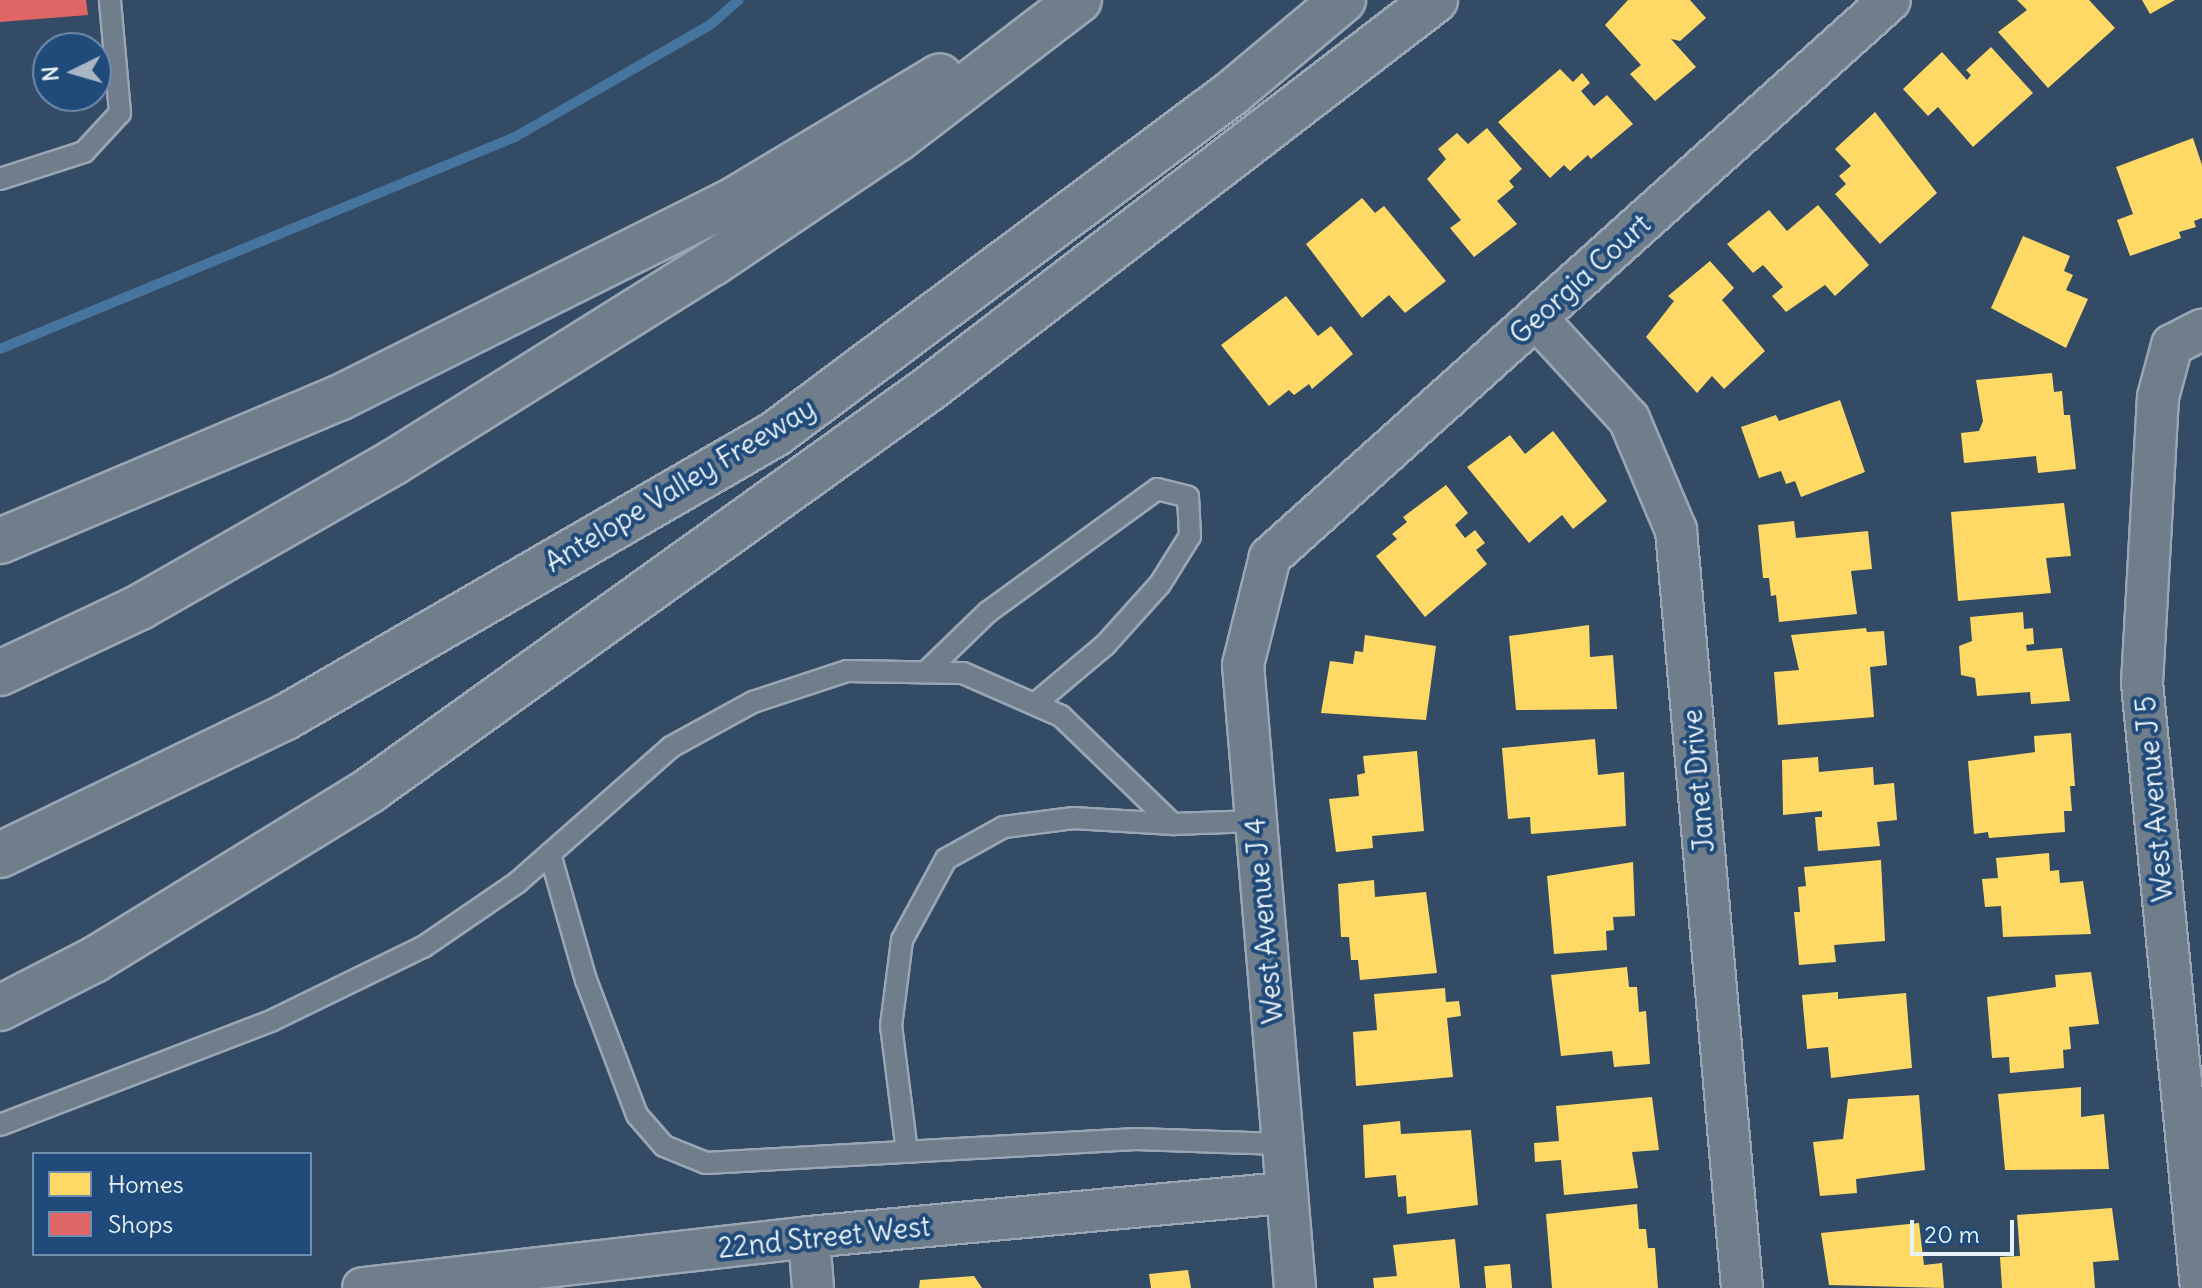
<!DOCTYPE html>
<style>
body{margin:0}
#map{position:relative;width:2202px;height:1288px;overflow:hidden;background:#344b65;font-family:Delius,sans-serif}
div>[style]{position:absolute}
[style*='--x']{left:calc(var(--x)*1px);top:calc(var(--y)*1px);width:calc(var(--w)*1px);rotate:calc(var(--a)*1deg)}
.homes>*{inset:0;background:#ffd966;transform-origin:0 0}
.shops>*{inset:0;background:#e06666}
.stream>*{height:10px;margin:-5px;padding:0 5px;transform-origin:5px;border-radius:5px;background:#45759e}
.roads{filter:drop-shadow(2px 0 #9aa6b3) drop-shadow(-2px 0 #9aa6b3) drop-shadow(0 2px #9aa6b3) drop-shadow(0 -2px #9aa6b3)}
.service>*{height:20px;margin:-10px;padding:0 10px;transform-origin:10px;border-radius:10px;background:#707e8c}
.minor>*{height:40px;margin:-20px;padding:0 20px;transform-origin:20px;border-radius:20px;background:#707e8c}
.motorway>*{height:44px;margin:-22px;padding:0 22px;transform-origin:22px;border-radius:22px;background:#707e8c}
span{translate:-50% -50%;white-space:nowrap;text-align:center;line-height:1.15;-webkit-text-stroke:8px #1f4a7a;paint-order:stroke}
.street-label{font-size:28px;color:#e8f1f8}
.legend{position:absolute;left:32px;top:1152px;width:280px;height:104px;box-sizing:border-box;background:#1f4a7a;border:2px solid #6f8dac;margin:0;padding:10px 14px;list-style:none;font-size:24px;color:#e8f1f8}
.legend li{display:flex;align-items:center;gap:16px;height:40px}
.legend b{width:40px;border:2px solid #6f8dac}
.north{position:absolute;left:32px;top:32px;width:80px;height:80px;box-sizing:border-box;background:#1f4a7a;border:2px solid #6f8dac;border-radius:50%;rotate:265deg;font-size:22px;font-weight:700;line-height:32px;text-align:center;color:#e8f1f8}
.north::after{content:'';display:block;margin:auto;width:28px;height:36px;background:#a9b7c5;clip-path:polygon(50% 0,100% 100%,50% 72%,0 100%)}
.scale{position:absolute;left:1910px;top:1220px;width:104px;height:36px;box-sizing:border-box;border:4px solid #e8f1f8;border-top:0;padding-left:10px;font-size:24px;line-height:28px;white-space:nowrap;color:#e8f1f8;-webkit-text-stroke:6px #1f4a7a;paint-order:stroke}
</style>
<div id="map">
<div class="homes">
<i style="clip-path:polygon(1628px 0,1690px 0,1706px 18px,1680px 41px,1671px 39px,1696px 67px,1655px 101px,1630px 74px,1641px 65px,1605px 25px)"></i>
<i style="clip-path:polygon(2017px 0,2089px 0,2115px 28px,2048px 88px,1998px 32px,2027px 10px)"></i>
<i style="clip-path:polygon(2142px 0,2175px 0,2150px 14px)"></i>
<i style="clip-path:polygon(1991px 47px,2033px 93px,1973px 147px,1938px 107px,1928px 116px,1903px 89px,1942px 52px,1967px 80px,1971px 75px,1966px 70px)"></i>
<i style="clip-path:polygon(1560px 69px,1573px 82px,1582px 73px,1590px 83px,1581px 91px,1594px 106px,1607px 95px,1633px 124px,1591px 159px,1588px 155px,1570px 171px,1564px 165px,1550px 178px,1498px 122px)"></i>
<i style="clip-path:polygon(1875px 112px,1937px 193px,1880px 244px,1835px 194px,1846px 184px,1839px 176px,1851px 166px,1835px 149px)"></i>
<i style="clip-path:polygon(1487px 128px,1522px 169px,1509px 181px,1514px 187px,1497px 201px,1517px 224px,1474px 257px,1450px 228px,1461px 220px,1427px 179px,1446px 159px,1438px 149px,1457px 133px,1468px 144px)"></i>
<i style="clip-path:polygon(2193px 138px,2202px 165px,2202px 218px,2194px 221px,2196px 227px,2179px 232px,2181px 238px,2130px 256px,2117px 220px,2133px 214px,2116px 167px)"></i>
<i style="clip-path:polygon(1362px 198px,1375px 213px,1384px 206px,1446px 281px,1405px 313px,1389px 295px,1362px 318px,1306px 244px)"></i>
<i style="clip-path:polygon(1818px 205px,1869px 265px,1835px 296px,1825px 285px,1786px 312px,1772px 296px,1783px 287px,1763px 265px,1753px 273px,1727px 244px,1769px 210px,1787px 231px)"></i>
<i style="clip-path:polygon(2023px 236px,2070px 256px,2064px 271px,2073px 275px,2066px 290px,2088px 299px,2066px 348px,1991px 308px)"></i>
<i style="clip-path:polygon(1710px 261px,1734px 288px,1722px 300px,1765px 351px,1724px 389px,1712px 376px,1697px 393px,1646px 337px,1674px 301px,1668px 296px)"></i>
<i style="clip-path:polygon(1286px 296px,1318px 336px,1331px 326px,1353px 354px,1312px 389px,1309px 384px,1294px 395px,1289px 390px,1269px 406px,1221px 345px)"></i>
<i style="clip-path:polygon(2052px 373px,2054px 392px,2062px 391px,2064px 415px,2070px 415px,2076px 469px,2038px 473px,2036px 456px,1964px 463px,1961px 433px,1979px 431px,1983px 421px,1976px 380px)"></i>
<i style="clip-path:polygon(1840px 400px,1865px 472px,1801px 497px,1795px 481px,1786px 484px,1781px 471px,1759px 478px,1741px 427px,1776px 415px,1779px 421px)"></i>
<i style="clip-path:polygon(1553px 431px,1607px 501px,1573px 529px,1562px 515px,1529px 543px,1467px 467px,1510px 435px,1525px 454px)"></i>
<i style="clip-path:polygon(1446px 485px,1468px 513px,1455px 525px,1465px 538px,1475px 530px,1485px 543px,1476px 550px,1487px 564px,1425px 617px,1376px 556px,1397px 539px,1392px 534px,1407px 522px,1403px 517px)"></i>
<i style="clip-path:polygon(2064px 503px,2071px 556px,2046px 558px,2051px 593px,1958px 601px,1951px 512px)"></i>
<i style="clip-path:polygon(1794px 521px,1796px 538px,1868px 531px,1872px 569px,1851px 571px,1857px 614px,1779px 622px,1776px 595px,1771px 596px,1769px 578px,1763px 578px,1758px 525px)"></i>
<i style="clip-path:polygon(2023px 612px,2024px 629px,2033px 628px,2034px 644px,2026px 645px,2027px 651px,2062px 648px,2070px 701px,2031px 704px,2030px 692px,1977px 696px,1975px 678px,1961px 675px,1959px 646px,1972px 641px,1970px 617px)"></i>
<i style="clip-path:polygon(1589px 625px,1590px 657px,1613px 655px,1617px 709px,1516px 710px,1509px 636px)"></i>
<i style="clip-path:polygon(1866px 628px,1867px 632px,1884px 631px,1887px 665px,1870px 667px,1874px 717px,1778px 725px,1774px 672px,1799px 670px,1791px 635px)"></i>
<i style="clip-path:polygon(1365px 635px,1436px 646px,1426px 720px,1321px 713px,1330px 661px,1353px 664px,1355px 651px,1363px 652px)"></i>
<i style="clip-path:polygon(2071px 733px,2075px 786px,2070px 786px,2072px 811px,2064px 811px,2065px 832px,1989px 838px,1988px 832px,1974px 834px,1968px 761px,2035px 752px,2034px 736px)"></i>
<i style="clip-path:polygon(1595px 739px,1598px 775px,1624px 772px,1626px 826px,1531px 834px,1530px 817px,1508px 819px,1502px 748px)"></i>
<i style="clip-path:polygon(1417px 751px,1424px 831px,1372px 836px,1373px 848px,1336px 852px,1329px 799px,1359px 796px,1357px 775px,1365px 773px,1363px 756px)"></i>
<i style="clip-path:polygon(1818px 757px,1819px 772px,1873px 767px,1874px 785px,1894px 783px,1897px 820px,1877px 822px,1880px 846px,1818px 851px,1815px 817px,1822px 817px,1822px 811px,1783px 815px,1782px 760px)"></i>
<i style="clip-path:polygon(2049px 853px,2050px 871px,2059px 870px,2060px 883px,2083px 881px,2091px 934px,2003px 937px,2001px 906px,1985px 907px,1982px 879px,1998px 878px,1996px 858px)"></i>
<i style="clip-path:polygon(1881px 860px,1885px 941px,1834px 945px,1836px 962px,1799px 965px,1794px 912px,1800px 912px,1798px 887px,1806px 886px,1804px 867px)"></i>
<i style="clip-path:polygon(1633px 862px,1635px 916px,1613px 917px,1614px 930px,1606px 931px,1607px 950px,1554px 954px,1547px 876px)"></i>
<i style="clip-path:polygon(1374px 880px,1375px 897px,1426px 892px,1437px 973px,1360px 980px,1358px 960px,1351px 960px,1349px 937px,1341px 937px,1338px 884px)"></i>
<i style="clip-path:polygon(1627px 967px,1629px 987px,1637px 987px,1639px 1012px,1646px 1011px,1650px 1064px,1614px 1067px,1612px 1051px,1561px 1056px,1551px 975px)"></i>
<i style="clip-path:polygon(2091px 972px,2099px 1024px,2069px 1027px,2071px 1049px,2063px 1050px,2064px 1068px,2010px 1073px,2009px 1057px,1992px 1058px,1987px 997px,2056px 987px,2055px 975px)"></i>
<i style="clip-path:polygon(1445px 988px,1446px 1002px,1459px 1001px,1461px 1016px,1447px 1018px,1453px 1077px,1356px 1086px,1353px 1032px,1377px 1030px,1374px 994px)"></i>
<i style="clip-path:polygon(1838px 992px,1838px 999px,1906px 993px,1912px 1068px,1831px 1078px,1828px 1047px,1807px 1049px,1802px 995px)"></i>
<i style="clip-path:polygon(2081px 1087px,2081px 1117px,2104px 1114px,2109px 1169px,2005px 1170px,1998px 1094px)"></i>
<i style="clip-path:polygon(1919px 1095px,1925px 1170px,1856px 1179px,1857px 1193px,1820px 1196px,1813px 1142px,1843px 1139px,1848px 1099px)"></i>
<i style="clip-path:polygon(1652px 1097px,1659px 1150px,1632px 1152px,1638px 1188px,1564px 1195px,1561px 1160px,1535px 1162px,1534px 1143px,1559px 1141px,1556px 1106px)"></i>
<i style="clip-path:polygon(1400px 1121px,1401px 1134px,1471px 1130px,1478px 1205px,1407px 1214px,1406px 1196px,1398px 1197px,1396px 1175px,1365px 1178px,1363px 1125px)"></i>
<i style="clip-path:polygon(1637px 1204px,1639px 1229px,1646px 1229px,1648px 1248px,1655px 1248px,1658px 1288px,1552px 1288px,1546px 1214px)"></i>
<i style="clip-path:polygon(2112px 1208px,2119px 1260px,2093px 1262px,2095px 1288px,2002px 1288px,2000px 1257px,2020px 1256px,2017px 1215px)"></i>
<i style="clip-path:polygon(1919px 1223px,1924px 1265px,1942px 1263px,1944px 1288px,1829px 1285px,1821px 1233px)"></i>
<i style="clip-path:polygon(1455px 1239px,1460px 1288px,1374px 1288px,1373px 1278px,1397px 1276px,1393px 1245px)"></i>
<i style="left:1510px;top:1264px;width:24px;height:26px;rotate:85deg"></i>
<i style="clip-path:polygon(1188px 1270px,1191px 1288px,1151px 1288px,1149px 1274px)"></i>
<i style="clip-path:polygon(974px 1276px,982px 1288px,919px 1288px,920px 1280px)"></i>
</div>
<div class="shops">
<i style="clip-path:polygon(0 0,86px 0,88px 15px,0 22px)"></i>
</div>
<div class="stream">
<i style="--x:0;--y:349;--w:557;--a:-22.37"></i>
<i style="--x:515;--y:137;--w:225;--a:-29.9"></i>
<i style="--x:710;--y:25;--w:38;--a:-41"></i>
</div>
<div class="roads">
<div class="service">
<i style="--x:0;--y:179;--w:88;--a:-17.8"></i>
<i style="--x:84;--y:152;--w:53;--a:-47.3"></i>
<i style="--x:120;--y:113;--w:113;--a:-95.1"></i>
<i style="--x:926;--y:672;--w:86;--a:-44.1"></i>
<i style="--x:988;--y:612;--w:209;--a:-36"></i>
<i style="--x:1157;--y:489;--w:32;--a:14"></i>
<i style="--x:1188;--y:497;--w:39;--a:87"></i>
<i style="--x:1190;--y:536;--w:57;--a:122"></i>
<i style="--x:1160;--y:584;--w:82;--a:132"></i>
<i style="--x:1105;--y:645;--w:92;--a:139.9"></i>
<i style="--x:550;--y:854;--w:131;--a:74.1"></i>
<i style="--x:586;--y:980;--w:144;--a:69.3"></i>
<i style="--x:637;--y:1115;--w:41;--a:48.9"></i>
<i style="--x:664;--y:1146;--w:45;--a:22"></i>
<i style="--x:706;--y:1163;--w:431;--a:-3.2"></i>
<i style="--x:1136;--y:1139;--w:146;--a:2"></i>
<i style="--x:0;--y:1125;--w:290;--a:-21"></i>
<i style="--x:271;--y:1021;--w:169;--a:-26"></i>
<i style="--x:423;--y:947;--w:115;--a:-34.4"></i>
<i style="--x:518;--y:882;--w:204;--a:-41.4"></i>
<i style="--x:671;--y:747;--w:94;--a:-28.8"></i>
<i style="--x:753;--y:702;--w:99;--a:-18.3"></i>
<i style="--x:847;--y:671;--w:116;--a:1"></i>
<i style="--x:963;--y:673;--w:107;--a:23.7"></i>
<i style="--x:1061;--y:716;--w:156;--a:44"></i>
<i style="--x:1173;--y:824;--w:83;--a:-2.1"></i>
<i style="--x:907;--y:1152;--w:127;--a:-97.2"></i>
<i style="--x:891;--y:1026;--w:87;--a:-82.7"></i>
<i style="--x:902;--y:940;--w:92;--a:-61.5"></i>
<i style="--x:946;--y:859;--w:66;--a:-28.9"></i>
<i style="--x:1004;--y:827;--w:70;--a:-7.4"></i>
<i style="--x:1073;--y:818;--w:100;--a:3.4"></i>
</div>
<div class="minor">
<i style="--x:1536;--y:318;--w:137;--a:47.4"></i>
<i style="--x:1629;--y:419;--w:121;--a:67.1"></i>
<i style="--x:1676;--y:530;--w:761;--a:85.02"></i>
<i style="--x:809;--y:1237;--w:51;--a:85.5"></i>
<i style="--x:363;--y:1288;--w:449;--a:-6.5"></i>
<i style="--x:809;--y:1237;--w:480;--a:-5.3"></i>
<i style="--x:1295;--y:1288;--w:625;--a:-94.77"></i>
<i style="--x:1243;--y:665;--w:111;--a:-76"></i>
<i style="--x:1270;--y:557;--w:833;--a:-41.94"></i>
<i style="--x:2201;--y:1288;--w:608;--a:-95.57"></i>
<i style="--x:2142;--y:683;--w:286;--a:-86.8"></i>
<i style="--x:2158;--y:397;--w:54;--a:-74.9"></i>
<i style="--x:2172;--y:345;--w:34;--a:-27"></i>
</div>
<div class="motorway">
<i style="--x:0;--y:541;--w:368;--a:-22.9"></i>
<i style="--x:339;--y:398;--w:442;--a:-26.6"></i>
<i style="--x:734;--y:200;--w:240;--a:-31"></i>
<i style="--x:0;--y:673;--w:155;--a:-25.2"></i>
<i style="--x:140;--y:607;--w:292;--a:-29.7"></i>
<i style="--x:394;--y:462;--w:376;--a:-32"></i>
<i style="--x:713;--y:263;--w:222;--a:-34"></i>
<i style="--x:897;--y:139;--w:229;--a:-37.4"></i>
<i style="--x:0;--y:855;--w:315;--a:-25.8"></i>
<i style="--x:284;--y:718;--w:567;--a:-30.05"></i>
<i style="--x:775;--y:434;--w:570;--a:-36.73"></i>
<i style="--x:1232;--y:93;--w:145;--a:-40"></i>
<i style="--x:0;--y:1008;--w:106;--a:-27.1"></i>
<i style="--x:94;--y:960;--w:324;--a:-31.6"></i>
<i style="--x:370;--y:790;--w:689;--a:-35.67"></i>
<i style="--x:930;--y:388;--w:637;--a:-37.54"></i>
</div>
</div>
<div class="street-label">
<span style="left:1580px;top:279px;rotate:-42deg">Georgia Court</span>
<span style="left:680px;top:485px;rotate:-31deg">Antelope Valley Freeway</span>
<span style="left:1698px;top:781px;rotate:-95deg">Janet Drive</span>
<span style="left:2154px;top:799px;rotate:-95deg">West Avenue J 5</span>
<span style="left:1264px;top:921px;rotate:-95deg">West Avenue J 4</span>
<span style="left:824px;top:1237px;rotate:-6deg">22nd Street West</span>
</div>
<ul class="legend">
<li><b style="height:22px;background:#ffd966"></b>Homes</li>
<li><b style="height:22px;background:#e06666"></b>Shops</li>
</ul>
<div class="north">N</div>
<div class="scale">20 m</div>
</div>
